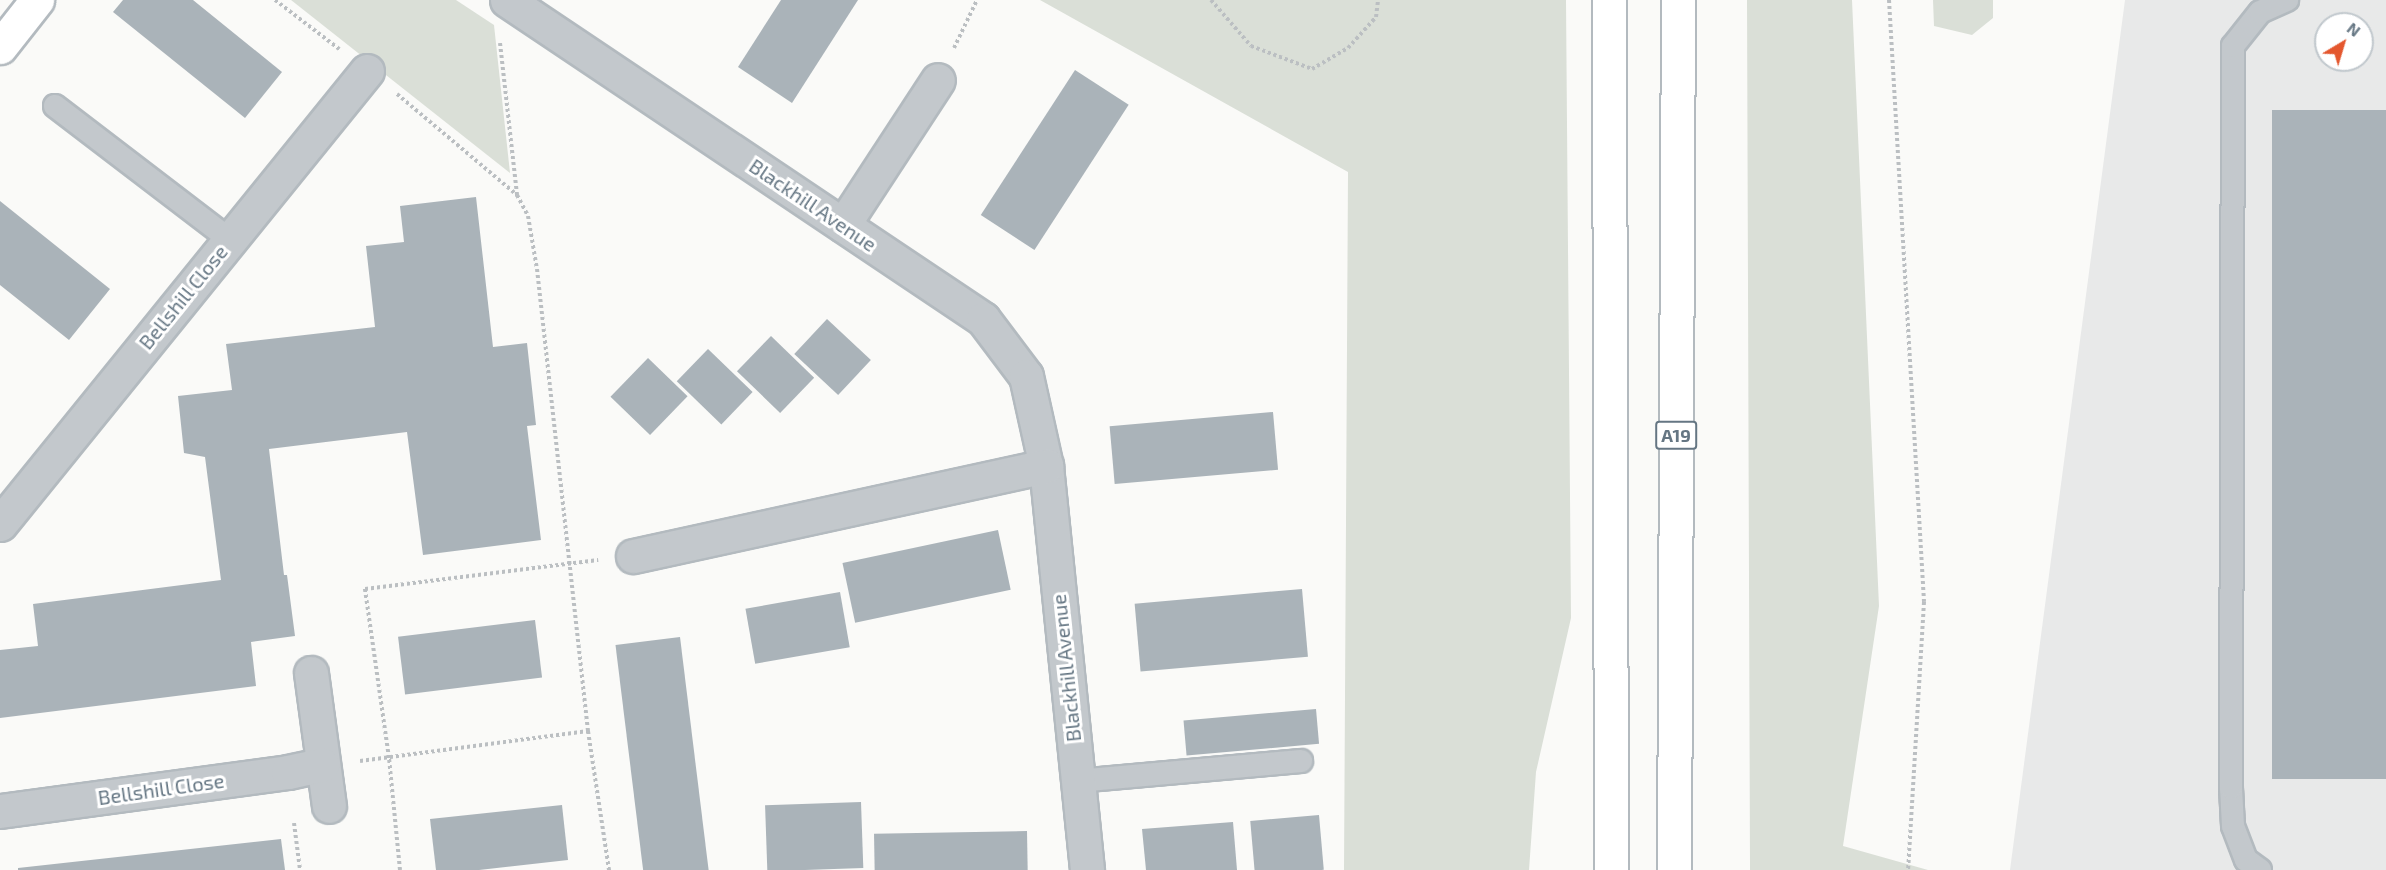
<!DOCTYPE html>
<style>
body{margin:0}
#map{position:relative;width:2386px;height:870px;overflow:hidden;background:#fafaf8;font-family:"Exo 2",sans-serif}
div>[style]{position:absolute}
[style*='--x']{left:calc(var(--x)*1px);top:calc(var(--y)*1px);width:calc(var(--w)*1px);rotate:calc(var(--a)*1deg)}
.built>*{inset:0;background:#e8e9e9}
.green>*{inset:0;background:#dadfd7}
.building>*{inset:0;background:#aab3b9;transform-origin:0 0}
.path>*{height:4px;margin-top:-2px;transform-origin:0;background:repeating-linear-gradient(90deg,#bbbfc2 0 3px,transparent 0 6px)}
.roads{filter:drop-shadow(2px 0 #b3babf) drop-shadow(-2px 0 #b3babf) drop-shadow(0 2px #b3babf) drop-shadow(0 -2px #b3babf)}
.lane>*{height:22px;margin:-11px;padding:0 11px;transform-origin:11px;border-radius:11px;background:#c3c8cc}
.street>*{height:33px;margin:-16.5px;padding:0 16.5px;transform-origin:16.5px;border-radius:16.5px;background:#c3c8cc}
.secondary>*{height:33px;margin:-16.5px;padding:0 16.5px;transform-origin:16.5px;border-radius:16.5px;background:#fff}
.highway>*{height:33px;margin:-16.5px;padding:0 16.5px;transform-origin:16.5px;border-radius:16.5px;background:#fff}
span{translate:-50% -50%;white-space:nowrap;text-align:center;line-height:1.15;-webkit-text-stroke:6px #fff;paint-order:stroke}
.shield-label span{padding:2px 4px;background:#fff;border:2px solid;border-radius:4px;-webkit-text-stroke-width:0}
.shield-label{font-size:18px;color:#657683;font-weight:700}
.street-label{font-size:20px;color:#657683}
.north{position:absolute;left:2314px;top:12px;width:60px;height:60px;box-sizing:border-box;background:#fff;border:2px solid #c1c8cd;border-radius:50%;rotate:38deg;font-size:16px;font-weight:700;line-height:24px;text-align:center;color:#657683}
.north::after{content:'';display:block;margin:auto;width:21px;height:27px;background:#e4572e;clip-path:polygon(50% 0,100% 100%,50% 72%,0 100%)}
</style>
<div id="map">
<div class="built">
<i style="clip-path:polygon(evenodd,2125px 0,2386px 0,2386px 870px,2010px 870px,2125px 0,2326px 24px,2362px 24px,2362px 60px,2326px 60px,2326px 24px)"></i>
</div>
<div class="green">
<i style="clip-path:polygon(291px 0,456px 0,494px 25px,510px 173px)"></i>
<i style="clip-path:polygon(1040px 0,1566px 0,1571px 618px,1536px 772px,1529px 870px,1344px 870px,1348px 172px)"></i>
<i style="clip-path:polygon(1747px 0,1852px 0,1879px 606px,1843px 846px,1928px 870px,1750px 870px)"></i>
<i style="clip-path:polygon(1933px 0,1993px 0,1993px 18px,1972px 35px,1934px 26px)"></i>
</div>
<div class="building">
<i style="clip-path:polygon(123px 0,193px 0,282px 72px,245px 118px,113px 12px)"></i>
<i style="clip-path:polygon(781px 0,858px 0,792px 103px,738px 67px)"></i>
<i style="left:1075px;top:70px;width:64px;height:173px;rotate:33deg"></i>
<i style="left:2272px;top:110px;width:114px;height:669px"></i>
<i style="clip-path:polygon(476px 197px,493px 347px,527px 343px,536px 425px,527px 426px,541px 540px,423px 555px,407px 432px,269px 449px,284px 575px,287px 575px,295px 636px,251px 642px,256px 686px,0 718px,0 650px,38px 646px,33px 604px,221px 580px,205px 457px,184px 453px,178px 396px,232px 390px,226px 344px,375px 327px,366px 246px,404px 242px,400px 206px)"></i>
<i style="clip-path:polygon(0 201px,110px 289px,69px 340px,0 285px)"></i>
<i style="left:827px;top:319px;width:60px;height:48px;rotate:43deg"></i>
<i style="left:771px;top:336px;width:60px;height:49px;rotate:44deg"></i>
<i style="left:708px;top:349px;width:62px;height:45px;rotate:44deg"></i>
<i style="left:648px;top:358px;width:55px;height:54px;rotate:44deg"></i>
<i style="left:1273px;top:412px;width:58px;height:164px;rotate:85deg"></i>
<i style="left:998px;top:530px;width:61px;height:159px;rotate:78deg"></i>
<i style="left:1302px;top:589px;width:68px;height:168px;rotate:85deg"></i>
<i style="left:840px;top:592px;width:56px;height:96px;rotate:80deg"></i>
<i style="left:535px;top:620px;width:58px;height:138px;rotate:83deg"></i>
<i style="left:680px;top:637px;width:235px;height:65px;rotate:83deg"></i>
<i style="left:1316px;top:709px;width:35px;height:133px;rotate:85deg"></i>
<i style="left:861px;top:802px;width:66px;height:96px;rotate:88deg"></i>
<i style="clip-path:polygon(562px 805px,568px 860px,479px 870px,436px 870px,430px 819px)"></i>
<i style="left:1319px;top:815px;width:55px;height:69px;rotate:85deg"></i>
<i style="clip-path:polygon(1233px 822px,1237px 870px,1146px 870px,1142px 829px)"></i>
<i style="left:1027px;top:831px;width:39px;height:153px;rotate:89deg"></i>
<i style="clip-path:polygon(281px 839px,285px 870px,18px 870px,18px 868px)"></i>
</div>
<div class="path">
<i style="--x:275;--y:0;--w:81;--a:37.4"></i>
<i style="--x:1211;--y:0;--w:61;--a:49"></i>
<i style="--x:1251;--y:46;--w:65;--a:20.7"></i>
<i style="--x:1312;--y:69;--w:42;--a:-30.3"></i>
<i style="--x:1348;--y:48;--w:42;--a:-47.9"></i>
<i style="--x:1376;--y:17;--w:17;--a:-83"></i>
<i style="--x:1889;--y:0;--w:603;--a:86.67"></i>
<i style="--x:1924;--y:602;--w:268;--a:93.4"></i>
<i style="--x:500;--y:43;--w:153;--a:83.6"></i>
<i style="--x:954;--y:48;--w:53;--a:-64.4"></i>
<i style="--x:397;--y:94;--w:157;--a:40.1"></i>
<i style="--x:517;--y:195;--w:24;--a:62"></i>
<i style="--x:528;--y:216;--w:54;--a:80.4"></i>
<i style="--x:537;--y:269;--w:465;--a:83.7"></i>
<i style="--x:588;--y:731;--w:141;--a:81.4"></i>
<i style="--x:360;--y:761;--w:230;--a:-7.5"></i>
<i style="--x:294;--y:823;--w:47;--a:82.7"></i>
<i style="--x:400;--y:870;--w:113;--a:-95.6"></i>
<i style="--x:389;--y:758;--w:171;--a:-98.1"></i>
<i style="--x:365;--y:589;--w:235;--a:-7.1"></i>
</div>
<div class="roads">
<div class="lane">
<i style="--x:55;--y:106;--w:220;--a:37.4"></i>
<i style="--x:1077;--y:781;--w:225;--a:-5.1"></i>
<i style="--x:2260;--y:870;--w:17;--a:-144"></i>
<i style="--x:2246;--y:860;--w:36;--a:-111"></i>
<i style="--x:2233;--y:826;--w:39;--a:-93"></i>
<i style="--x:2231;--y:787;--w:741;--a:-89.85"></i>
<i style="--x:2233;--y:46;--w:43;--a:-51.5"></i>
<i style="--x:2260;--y:12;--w:30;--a:-24"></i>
</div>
<div class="street">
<i style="--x:507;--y:0;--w:573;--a:33.83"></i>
<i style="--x:983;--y:319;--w:71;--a:53"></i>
<i style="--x:1026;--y:376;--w:92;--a:77.5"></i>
<i style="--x:1046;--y:466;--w:406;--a:84.2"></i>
<i style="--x:843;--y:225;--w:173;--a:-56.8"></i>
<i style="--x:0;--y:524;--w:583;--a:-50.99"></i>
<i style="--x:633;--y:556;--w:423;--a:-12.3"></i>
<i style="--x:311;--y:673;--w:134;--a:82.3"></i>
<i style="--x:0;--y:811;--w:291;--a:-7.7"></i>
<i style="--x:288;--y:772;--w:35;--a:-12"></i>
</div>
<div class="secondary">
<i style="--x:0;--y:47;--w:60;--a:-51.8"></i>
</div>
<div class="highway">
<i style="--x:1609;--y:0;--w:870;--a:89.87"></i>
<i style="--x:1674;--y:870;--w:870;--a:-89.74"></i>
</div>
</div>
<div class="shield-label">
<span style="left:1676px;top:435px">A19</span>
</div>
<div class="street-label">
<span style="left:813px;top:205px;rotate:34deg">Blackhill Avenue</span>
<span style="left:183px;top:297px;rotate:-51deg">Bellshill Close</span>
<span style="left:1066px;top:668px;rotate:-96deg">Blackhill Avenue</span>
<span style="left:161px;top:789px;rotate:-8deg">Bellshill Close</span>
</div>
<div class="north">N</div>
</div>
